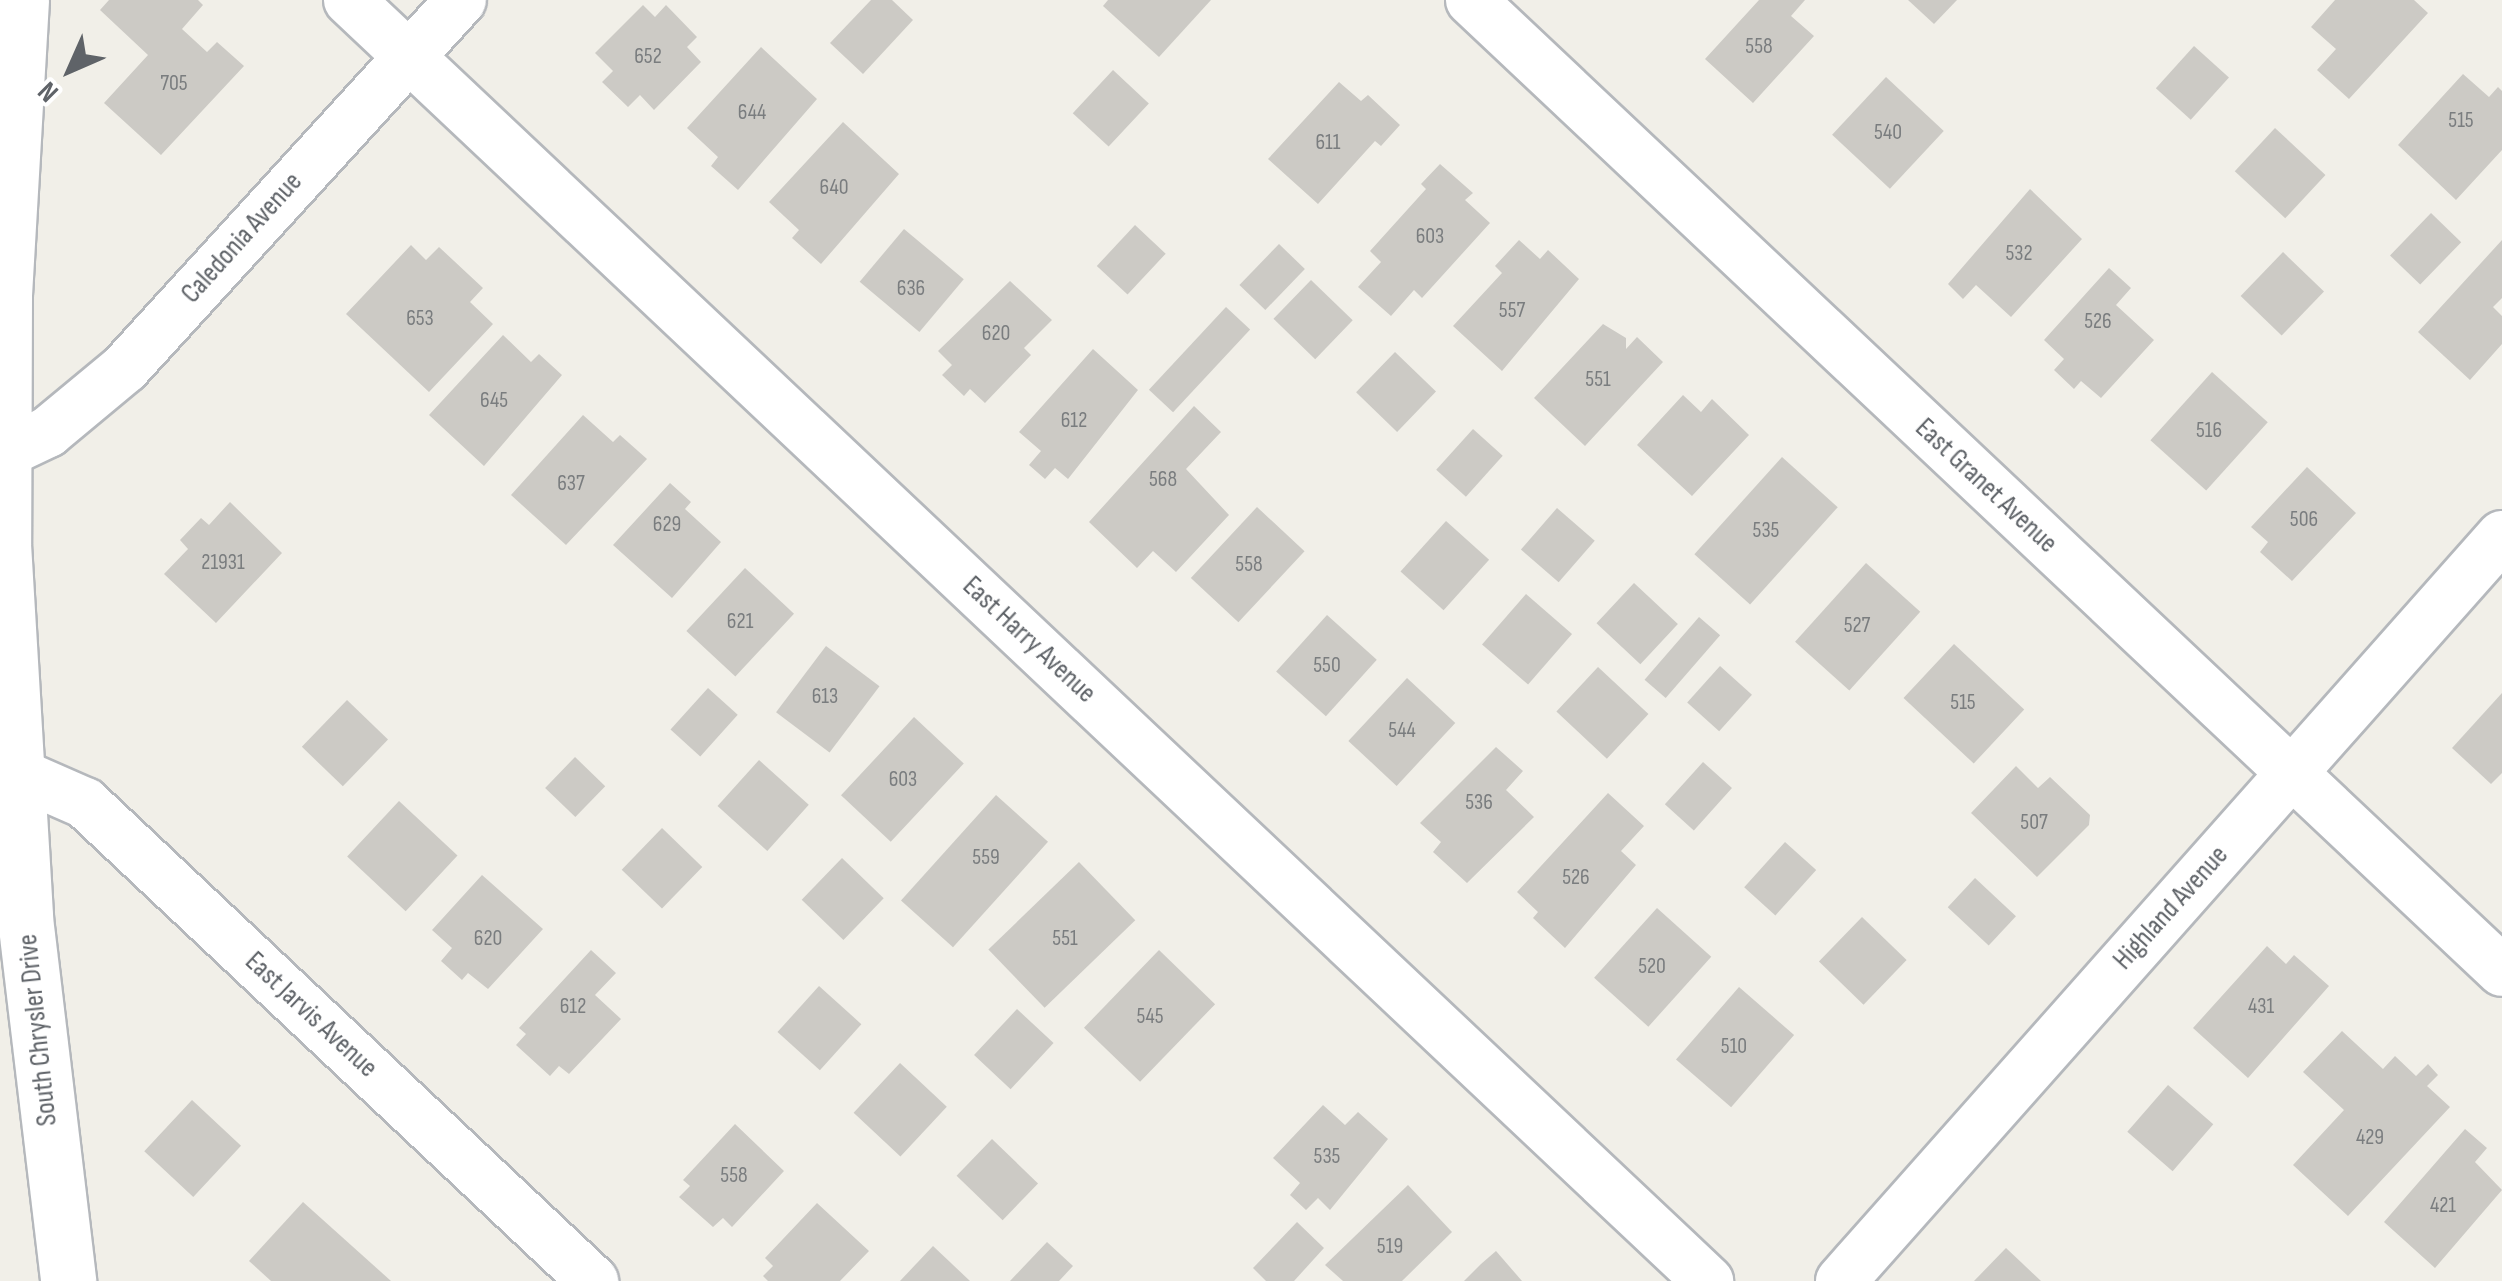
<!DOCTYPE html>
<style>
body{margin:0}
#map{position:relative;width:2502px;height:1281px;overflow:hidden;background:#f1efe8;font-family:"Sofia Sans Condensed",sans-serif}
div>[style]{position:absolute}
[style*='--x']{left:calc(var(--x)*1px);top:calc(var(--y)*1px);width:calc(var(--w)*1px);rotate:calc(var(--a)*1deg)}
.building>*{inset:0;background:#cccac5;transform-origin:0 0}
.roads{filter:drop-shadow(2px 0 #b5b8bc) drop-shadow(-2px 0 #b5b8bc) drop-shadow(0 2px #b5b8bc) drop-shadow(0 -2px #b5b8bc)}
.minor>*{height:50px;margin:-25px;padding:0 25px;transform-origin:25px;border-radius:25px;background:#fff}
.secondary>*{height:55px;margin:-27.5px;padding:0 27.5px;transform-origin:27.5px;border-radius:27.5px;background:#fff}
span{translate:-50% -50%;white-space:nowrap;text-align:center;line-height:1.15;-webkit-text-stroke:8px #fff;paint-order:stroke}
.number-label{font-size:22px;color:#7a7d7f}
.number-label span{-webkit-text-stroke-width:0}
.street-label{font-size:28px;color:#5f6368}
.north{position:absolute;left:20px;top:20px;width:100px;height:100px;-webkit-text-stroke:8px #fff;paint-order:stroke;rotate:225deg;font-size:28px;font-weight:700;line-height:40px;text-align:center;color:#5f6368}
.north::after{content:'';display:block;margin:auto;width:35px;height:45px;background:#5f6368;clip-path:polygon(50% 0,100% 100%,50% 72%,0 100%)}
</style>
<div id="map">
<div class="building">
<i style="clip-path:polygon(109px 0,198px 0,203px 5px,182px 29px,207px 52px,217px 42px,244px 66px,161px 155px,104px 103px,148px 55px,100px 10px)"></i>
<i style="clip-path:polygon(871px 0,892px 0,913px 20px,863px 74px,830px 43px)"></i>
<i style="clip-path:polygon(1108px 0,1211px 0,1159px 57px,1103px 6px)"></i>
<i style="clip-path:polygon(1759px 0,1805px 0,1791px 16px,1814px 36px,1753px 103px,1705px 59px)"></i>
<i style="clip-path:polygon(1908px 0,1957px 0,1934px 24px)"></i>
<i style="clip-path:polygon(2335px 0,2414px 0,2428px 13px,2349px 99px,2317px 70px,2336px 49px,2311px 27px)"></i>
<i style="clip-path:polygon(643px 5px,655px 17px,666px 5px,697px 37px,687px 47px,701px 62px,654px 110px,640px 95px,628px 107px,602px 82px,613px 71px,595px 53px)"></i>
<i style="left:2194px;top:46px;width:47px;height:57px;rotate:42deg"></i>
<i style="clip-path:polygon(761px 47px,817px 99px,738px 190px,711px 166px,718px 157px,687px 128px)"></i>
<i style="left:1113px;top:70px;width:49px;height:59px;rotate:43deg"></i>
<i style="clip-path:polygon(2463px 74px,2489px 97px,2498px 87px,2502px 91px,2502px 150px,2456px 200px,2398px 145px)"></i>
<i style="left:1886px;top:77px;width:79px;height:79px;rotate:43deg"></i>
<i style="clip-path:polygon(1339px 82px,1361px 101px,1368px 95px,1400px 125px,1381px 146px,1375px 141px,1318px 204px,1268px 159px)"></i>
<i style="clip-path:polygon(843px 122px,899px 174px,821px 264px,792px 238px,799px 230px,769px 202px)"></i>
<i style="left:2275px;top:128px;width:69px;height:59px;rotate:43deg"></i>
<i style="clip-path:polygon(1440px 164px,1473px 193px,1465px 200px,1490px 223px,1422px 298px,1414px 290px,1391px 316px,1358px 287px,1381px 262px,1370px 251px,1426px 189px,1421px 184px)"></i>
<i style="clip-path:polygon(2030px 189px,2082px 239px,2011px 317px,1976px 285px,1963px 299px,1948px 284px)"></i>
<i style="left:2431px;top:213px;width:42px;height:59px;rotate:44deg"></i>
<i style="left:1135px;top:225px;width:42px;height:56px;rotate:43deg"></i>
<i style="left:904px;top:229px;width:78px;height:69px;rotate:40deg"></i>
<i style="clip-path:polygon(1519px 240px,1540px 259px,1548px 250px,1579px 279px,1502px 371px,1453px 326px,1502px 273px,1495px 266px)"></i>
<i style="clip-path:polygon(2502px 240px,2502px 298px,2493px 307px,2502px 316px,2502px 344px,2470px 380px,2418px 332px)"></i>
<i style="left:1279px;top:244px;width:36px;height:57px;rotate:44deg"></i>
<i style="clip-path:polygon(411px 245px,426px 260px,439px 247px,483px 288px,470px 302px,493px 324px,429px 392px,346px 314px)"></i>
<i style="left:2283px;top:252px;width:57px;height:61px;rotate:44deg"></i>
<i style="clip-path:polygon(2109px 268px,2131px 288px,2116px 305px,2154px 340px,2101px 398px,2081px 381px,2074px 389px,2054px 370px,2064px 359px,2044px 340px)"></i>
<i style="left:1311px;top:280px;width:58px;height:54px;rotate:44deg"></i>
<i style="clip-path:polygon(1010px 281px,1052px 320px,1024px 348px,1031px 355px,985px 403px,970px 389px,964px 396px,942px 375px,952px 365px,938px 351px)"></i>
<i style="left:1226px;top:307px;width:33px;height:113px;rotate:43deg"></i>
<i style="clip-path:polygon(1603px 324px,1626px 338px,1626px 349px,1637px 337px,1663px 362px,1585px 446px,1534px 398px)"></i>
<i style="clip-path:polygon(503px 335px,531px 362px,539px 354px,562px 375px,484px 466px,429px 415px)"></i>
<i style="clip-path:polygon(1093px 349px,1138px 390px,1068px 479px,1055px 468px,1045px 479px,1029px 465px,1041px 451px,1019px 432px)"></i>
<i style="left:1395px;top:352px;width:57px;height:56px;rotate:44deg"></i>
<i style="left:2212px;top:372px;width:75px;height:92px;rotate:42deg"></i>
<i style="clip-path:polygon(1683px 395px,1701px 412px,1712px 399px,1749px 435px,1692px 496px,1637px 445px)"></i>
<i style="clip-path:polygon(1194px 406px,1221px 432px,1186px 469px,1229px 515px,1176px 572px,1153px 551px,1137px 568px,1089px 522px)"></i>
<i style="clip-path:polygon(583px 415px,613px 442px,620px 435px,647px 459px,566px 545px,511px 495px)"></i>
<i style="left:1473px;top:429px;width:40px;height:55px;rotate:42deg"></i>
<i style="left:1782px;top:457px;width:75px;height:131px;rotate:42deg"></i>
<i style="clip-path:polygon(2307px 467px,2356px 513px,2292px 581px,2260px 552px,2268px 542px,2251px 527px)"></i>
<i style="clip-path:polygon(670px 483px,691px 502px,685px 509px,721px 542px,672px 598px,613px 545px)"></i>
<i style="clip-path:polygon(230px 502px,282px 553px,216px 623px,164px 574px,188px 549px,180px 540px,201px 518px,209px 525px)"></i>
<i style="left:1257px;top:507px;width:65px;height:97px;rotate:43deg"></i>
<i style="left:1557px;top:508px;width:50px;height:55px;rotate:41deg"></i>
<i style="left:1446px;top:521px;width:58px;height:68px;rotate:42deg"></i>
<i style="left:1866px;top:563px;width:73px;height:106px;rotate:42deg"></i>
<i style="left:745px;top:568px;width:67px;height:86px;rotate:43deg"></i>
<i style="left:1634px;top:583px;width:60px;height:55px;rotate:43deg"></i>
<i style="left:1526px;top:594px;width:61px;height:67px;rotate:41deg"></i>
<i style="left:1327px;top:615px;width:67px;height:76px;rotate:42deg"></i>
<i style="left:1699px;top:617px;width:28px;height:83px;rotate:41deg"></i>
<i style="left:1954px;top:644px;width:96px;height:74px;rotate:43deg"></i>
<i style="left:826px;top:646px;width:67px;height:83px;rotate:37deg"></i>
<i style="left:1720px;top:666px;width:43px;height:49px;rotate:42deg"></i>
<i style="left:1598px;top:667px;width:69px;height:61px;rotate:43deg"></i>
<i style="left:1407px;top:678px;width:66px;height:86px;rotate:43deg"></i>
<i style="left:708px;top:688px;width:40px;height:56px;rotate:42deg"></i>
<i style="clip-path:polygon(2502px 693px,2502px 773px,2491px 784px,2452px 748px)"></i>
<i style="left:347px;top:700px;width:57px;height:65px;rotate:44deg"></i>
<i style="left:914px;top:717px;width:68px;height:107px;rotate:43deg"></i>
<i style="clip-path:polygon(1496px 747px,1523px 771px,1506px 790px,1534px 817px,1467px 883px,1433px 852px,1441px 842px,1420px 823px)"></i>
<i style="left:575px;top:757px;width:42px;height:43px;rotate:44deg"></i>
<i style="left:759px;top:760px;width:67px;height:62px;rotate:42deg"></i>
<i style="left:1703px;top:762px;width:39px;height:57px;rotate:42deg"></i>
<i style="clip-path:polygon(2016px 766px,2038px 788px,2050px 777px,2090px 815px,2089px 825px,2037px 877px,1971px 813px)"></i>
<i style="clip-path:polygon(1608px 793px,1644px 826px,1621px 851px,1636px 865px,1565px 948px,1533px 918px,1538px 912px,1517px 892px)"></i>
<i style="left:996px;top:795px;width:70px;height:142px;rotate:42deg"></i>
<i style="left:399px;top:801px;width:80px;height:76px;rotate:43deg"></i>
<i style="left:662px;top:828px;width:56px;height:58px;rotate:44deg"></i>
<i style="left:1785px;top:842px;width:42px;height:61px;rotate:42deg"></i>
<i style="left:842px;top:858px;width:58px;height:58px;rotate:44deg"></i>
<i style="left:1079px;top:862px;width:81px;height:126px;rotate:46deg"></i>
<i style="clip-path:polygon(482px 875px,543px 929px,488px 989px,468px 973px,462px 980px,441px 961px,452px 948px,432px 930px)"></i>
<i style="left:1975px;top:878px;width:56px;height:40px;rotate:43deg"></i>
<i style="left:1657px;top:908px;width:73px;height:94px;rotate:42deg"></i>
<i style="left:1862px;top:917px;width:62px;height:62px;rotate:44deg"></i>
<i style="clip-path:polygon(2267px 946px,2286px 964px,2294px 955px,2329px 986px,2248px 1078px,2193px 1028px)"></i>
<i style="clip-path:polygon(591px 950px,616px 973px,595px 995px,621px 1019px,569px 1074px,559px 1066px,550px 1076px,516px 1045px,526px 1034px,519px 1028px)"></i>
<i style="left:1159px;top:950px;width:78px;height:108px;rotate:44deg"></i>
<i style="left:819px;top:986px;width:57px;height:62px;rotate:42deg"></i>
<i style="left:1739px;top:987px;width:73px;height:96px;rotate:41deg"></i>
<i style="left:1017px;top:1009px;width:50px;height:63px;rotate:43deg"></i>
<i style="clip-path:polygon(2342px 1031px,2383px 1069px,2395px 1056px,2416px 1076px,2428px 1064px,2438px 1075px,2427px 1086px,2450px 1107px,2348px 1216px,2293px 1165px,2344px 1110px,2303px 1072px)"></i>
<i style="left:900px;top:1063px;width:64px;height:68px;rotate:43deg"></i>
<i style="left:2168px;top:1085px;width:60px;height:62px;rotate:41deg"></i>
<i style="left:192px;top:1100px;width:67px;height:70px;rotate:43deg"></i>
<i style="clip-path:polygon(1323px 1105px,1345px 1125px,1358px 1112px,1388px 1139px,1330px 1210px,1318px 1198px,1306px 1210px,1290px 1195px,1300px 1183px,1273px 1158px)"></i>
<i style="clip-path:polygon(735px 1124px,784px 1171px,732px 1227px,723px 1218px,713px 1227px,679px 1197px,690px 1186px,683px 1180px)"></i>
<i style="clip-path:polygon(2465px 1129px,2487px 1148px,2475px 1162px,2502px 1190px,2435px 1268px,2384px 1222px)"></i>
<i style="left:992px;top:1139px;width:64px;height:51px;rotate:44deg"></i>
<i style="clip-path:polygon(1408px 1185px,1452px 1232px,1402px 1281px,1343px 1281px,1325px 1265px)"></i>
<i style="clip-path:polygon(303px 1202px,391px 1281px,271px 1281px,249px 1261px)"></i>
<i style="clip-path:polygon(817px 1203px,869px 1251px,840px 1281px,768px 1281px,763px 1276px,773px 1266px,765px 1258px)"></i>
<i style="clip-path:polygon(1297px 1222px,1324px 1248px,1294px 1281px,1266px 1281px,1253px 1268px)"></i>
<i style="clip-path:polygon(1047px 1242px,1073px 1266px,1059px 1281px,1010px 1281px)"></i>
<i style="clip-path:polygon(933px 1246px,970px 1281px,900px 1281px)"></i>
<i style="clip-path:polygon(2006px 1248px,2041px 1281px,1974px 1281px)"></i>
<i style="clip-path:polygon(1496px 1251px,1522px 1281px,1464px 1281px,1481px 1264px)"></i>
</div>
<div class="roads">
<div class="minor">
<i style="--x:349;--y:0;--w:1868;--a:43.31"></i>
<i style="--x:1471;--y:0;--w:1416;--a:43.28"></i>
<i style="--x:4;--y:453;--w:49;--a:-25.5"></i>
<i style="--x:48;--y:432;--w:100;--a:-39.7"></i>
<i style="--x:125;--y:368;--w:498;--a:-47.6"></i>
<i style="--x:14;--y:772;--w:77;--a:23.6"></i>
<i style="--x:85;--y:803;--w:698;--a:43.26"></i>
<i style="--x:1841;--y:1281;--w:996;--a:-48.42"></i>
</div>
<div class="secondary">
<i style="--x:21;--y:0;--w:297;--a:93.3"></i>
<i style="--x:4;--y:297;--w:247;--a:90.2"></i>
<i style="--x:3;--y:544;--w:375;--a:86.6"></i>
<i style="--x:25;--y:918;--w:366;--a:83.2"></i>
</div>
</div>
<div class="number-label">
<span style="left:1759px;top:47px">558</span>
<span style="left:648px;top:57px">652</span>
<span style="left:174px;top:84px">705</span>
<span style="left:752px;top:113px">644</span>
<span style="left:2461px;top:121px">515</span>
<span style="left:1888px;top:133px">540</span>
<span style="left:1328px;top:143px">611</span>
<span style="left:834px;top:188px">640</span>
<span style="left:1430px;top:237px">603</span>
<span style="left:2019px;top:254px">532</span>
<span style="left:911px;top:289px">636</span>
<span style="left:1512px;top:311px">557</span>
<span style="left:420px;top:319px">653</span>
<span style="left:2098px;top:322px">526</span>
<span style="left:996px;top:334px">620</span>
<span style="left:1598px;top:380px">551</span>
<span style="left:494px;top:401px">645</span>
<span style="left:1074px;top:421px">612</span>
<span style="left:2209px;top:431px">516</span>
<span style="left:1163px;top:480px">568</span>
<span style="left:571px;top:484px">637</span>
<span style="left:2304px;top:520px">506</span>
<span style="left:667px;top:525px">629</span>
<span style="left:1766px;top:531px">535</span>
<span style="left:223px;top:563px">21931</span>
<span style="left:1249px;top:565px">558</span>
<span style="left:740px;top:622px">621</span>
<span style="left:1857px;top:626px">527</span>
<span style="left:1327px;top:666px">550</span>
<span style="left:825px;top:697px">613</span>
<span style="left:1963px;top:703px">515</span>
<span style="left:1402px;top:731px">544</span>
<span style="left:903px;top:780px">603</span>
<span style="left:1479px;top:803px">536</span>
<span style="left:2034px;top:823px">507</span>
<span style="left:986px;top:858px">559</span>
<span style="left:1576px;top:878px">526</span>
<span style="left:488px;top:939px">620</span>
<span style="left:1065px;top:939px">551</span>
<span style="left:1652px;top:967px">520</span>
<span style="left:573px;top:1007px">612</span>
<span style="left:2261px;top:1007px">431</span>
<span style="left:1150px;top:1017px">545</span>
<span style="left:1734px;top:1047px">510</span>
<span style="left:2370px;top:1138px">429</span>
<span style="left:1327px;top:1157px">535</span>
<span style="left:734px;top:1176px">558</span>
<span style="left:2443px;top:1206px">421</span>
<span style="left:1390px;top:1247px">519</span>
</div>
<div class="street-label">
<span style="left:242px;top:238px;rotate:-48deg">Caledonia Avenue</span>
<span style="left:1986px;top:486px;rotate:43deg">East Granet Avenue</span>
<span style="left:1029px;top:640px;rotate:43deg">East Harry Avenue</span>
<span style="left:2171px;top:908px;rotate:-48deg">Highland Avenue</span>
<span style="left:311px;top:1015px;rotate:43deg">East Jarvis Avenue</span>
<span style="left:38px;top:1030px;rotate:-96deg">South Chrysler Drive</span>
</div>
<div class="north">N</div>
</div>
